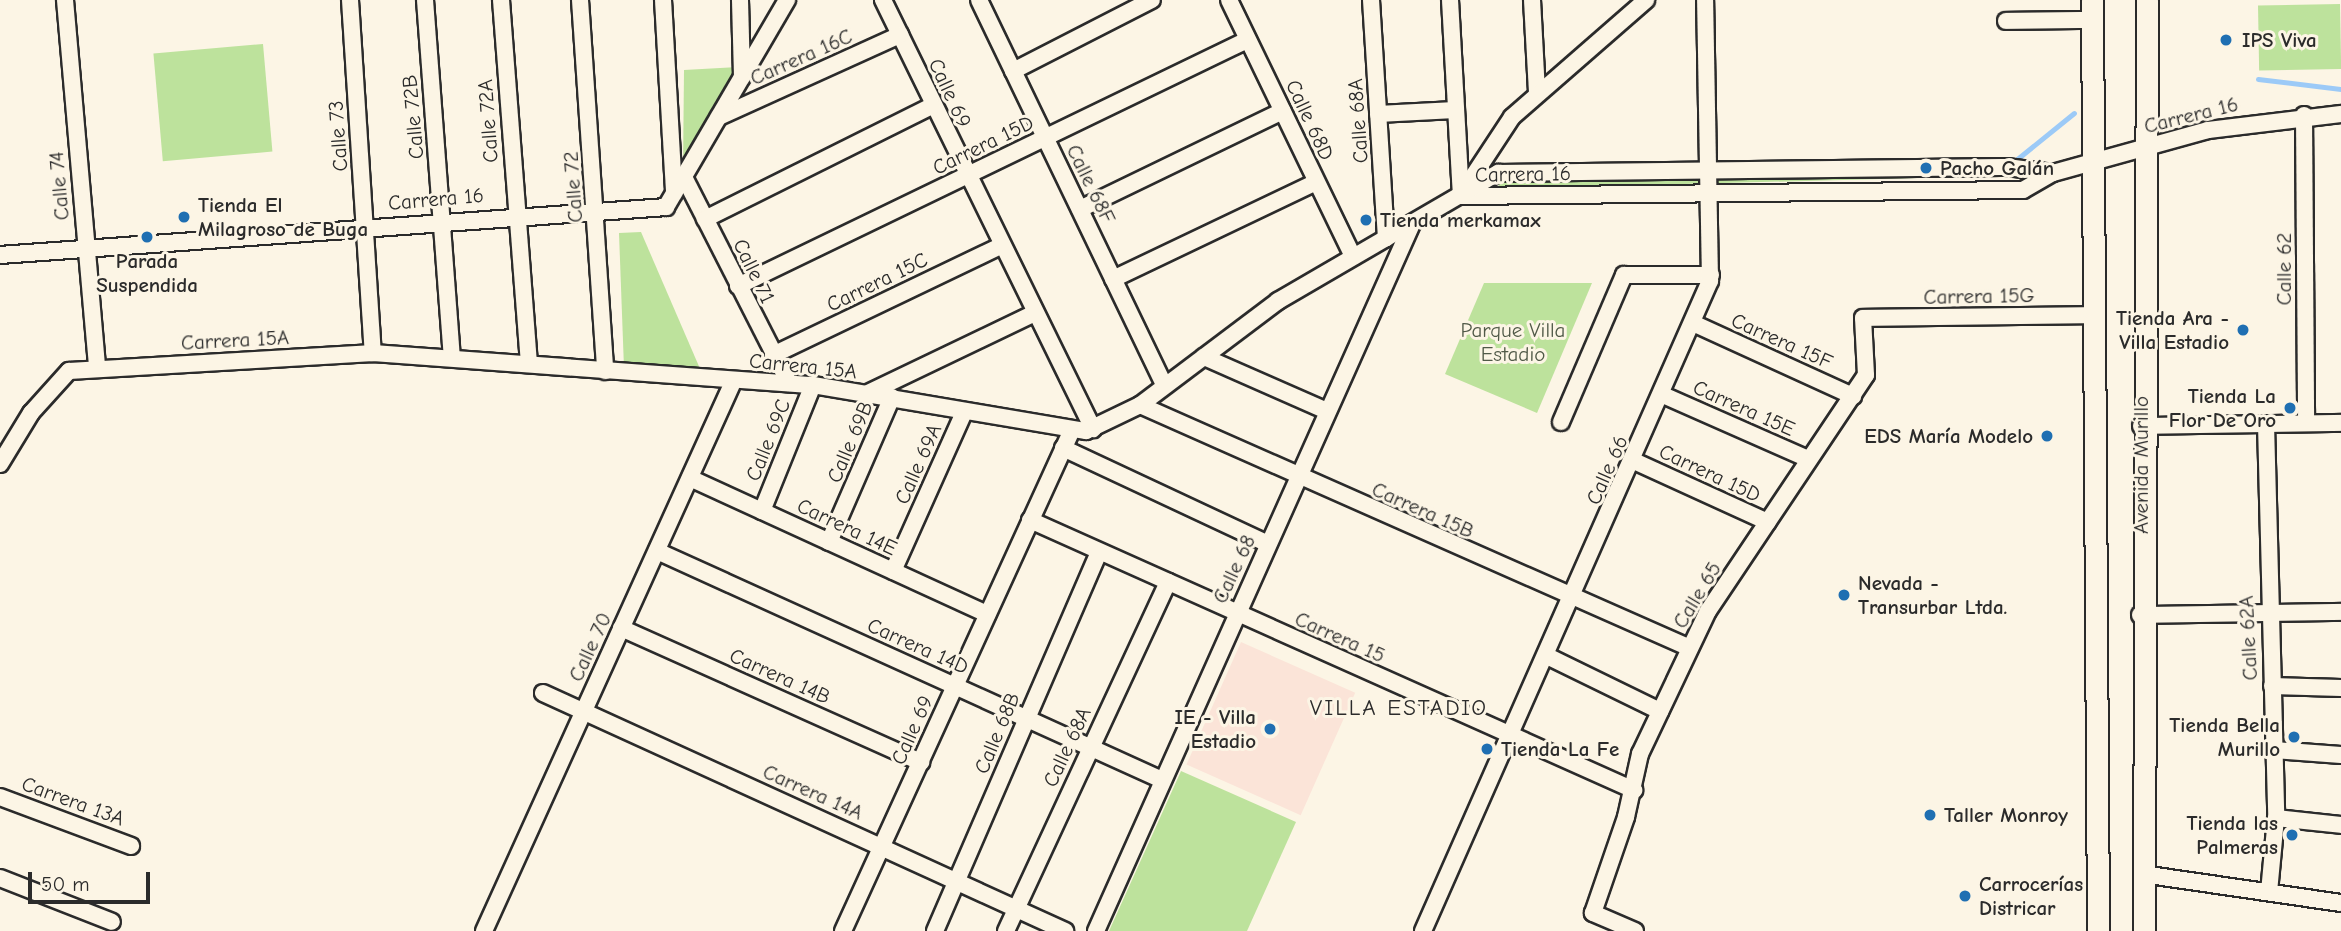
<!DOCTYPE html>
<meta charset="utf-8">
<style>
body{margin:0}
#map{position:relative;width:2341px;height:931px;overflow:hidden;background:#fcf5e5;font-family:"Comic Neue",sans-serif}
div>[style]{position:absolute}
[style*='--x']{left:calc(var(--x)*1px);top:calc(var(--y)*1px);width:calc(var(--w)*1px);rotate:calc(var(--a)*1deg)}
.built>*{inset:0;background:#fbe4d8;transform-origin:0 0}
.green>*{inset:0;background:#bde29c;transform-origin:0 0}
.stream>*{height:5px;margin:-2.5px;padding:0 2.5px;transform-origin:2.5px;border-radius:2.5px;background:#9ccaf7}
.roads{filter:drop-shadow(2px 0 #2b2b2b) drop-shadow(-2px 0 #2b2b2b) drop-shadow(0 2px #2b2b2b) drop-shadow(0 -2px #2b2b2b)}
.minor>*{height:16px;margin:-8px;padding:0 8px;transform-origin:8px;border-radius:8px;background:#fcf5e5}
.major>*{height:21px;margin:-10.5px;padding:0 10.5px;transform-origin:10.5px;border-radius:10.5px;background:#fcf5e5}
.dots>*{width:19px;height:19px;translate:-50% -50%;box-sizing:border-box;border:4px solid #fcf5e5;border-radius:50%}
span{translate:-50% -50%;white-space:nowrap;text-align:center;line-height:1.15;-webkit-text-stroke:6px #fcf5e5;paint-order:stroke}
.poi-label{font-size:21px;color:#2b2b2b;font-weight:700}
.left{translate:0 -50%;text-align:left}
.right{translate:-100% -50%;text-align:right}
.street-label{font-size:21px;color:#2b2b2b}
.park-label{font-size:21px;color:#505947}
.neighbourhood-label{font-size:23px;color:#2b2b2b;letter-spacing:2px}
.scale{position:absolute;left:28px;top:872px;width:122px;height:32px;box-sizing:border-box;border:4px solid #2b2b2b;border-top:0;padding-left:9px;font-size:21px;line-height:24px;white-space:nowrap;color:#2b2b2b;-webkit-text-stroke:5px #fcf5e5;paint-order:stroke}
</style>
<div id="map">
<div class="built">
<i style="left:1241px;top:642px;width:125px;height:134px;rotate:24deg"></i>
</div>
<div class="green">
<i style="left:2340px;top:4px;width:65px;height:82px;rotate:89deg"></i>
<i style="left:263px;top:44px;width:108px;height:110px;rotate:85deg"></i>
<i style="clip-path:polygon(738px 67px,723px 106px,683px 169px,684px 70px)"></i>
<i style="clip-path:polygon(1992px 176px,1499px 189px,1498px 182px,1722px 179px)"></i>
<i style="clip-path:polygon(641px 232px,701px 371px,624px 368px,619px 233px)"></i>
<i style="clip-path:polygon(1484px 283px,1592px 283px,1537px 413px,1445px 374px)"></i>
<i style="clip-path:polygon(1181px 771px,1296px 822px,1247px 931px,1109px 931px)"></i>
</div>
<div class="stream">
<i style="--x:2258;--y:79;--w:84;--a:6.9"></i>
<i style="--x:2011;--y:164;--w:81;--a:-39"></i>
</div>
<div class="roads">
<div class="minor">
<i style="--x:65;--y:0;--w:369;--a:85"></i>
<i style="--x:350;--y:0;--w:354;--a:86.3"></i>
<i style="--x:425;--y:0;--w:357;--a:85.7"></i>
<i style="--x:501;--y:0;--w:365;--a:85.6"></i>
<i style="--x:580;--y:0;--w:372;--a:86.1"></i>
<i style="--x:663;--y:0;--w:193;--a:86.7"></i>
<i style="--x:740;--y:0;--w:77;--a:88.5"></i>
<i style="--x:883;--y:0;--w:478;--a:63.9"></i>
<i style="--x:979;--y:0;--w:428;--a:64.3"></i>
<i style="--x:1229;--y:0;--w:285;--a:64.2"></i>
<i style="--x:1371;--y:0;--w:239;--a:86.4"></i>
<i style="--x:1450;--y:0;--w:196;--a:86.8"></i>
<i style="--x:1532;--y:0;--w:92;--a:86.9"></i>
<i style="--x:2006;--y:21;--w:86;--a:-0.7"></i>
<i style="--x:1013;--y:71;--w:156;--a:-27.1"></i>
<i style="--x:1378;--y:114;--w:77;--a:-3"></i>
<i style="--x:2304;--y:115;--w:308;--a:89.6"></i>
<i style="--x:719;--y:117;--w:199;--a:-24.4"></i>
<i style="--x:684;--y:177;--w:231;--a:63"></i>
<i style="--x:1464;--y:190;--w:87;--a:-56.7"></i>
<i style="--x:1512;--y:117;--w:178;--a:-41.1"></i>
<i style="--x:1461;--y:196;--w:562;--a:-0.61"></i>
<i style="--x:2023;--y:190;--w:34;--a:-30"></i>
<i style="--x:2053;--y:173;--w:161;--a:-15.5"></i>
<i style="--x:2208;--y:130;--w:134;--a:-6.9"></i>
<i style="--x:1080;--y:209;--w:225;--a:-25.8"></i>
<i style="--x:705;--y:219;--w:254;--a:-26.5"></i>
<i style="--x:0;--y:255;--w:668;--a:-4.12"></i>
<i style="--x:666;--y:207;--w:240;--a:-59.7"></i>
<i style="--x:1113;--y:279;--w:225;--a:-25.5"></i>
<i style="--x:738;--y:286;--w:565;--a:-25.79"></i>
<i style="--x:1695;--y:324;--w:174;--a:24.5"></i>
<i style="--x:773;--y:355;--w:252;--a:-25.6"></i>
<i style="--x:1204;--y:357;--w:134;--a:23.7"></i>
<i style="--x:868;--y:393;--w:185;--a:-25.6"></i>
<i style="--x:1663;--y:395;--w:158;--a:23.8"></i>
<i style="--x:1140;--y:405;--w:601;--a:23.84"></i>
<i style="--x:1561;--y:422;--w:160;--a:-66.8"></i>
<i style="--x:1624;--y:275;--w:87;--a:0"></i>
<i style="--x:2266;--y:424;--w:394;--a:88.5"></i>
<i style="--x:2276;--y:818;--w:74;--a:95.4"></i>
<i style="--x:2141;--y:426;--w:200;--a:-0.9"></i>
<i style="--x:1063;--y:448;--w:226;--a:25.1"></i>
<i style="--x:1634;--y:461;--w:147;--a:24.5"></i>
<i style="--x:0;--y:464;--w:60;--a:-58.7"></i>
<i style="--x:31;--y:413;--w:57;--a:-47.9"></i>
<i style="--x:69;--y:371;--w:305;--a:-3.4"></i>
<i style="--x:373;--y:353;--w:441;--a:4.2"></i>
<i style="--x:813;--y:385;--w:277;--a:9.6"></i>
<i style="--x:1086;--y:431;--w:60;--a:-25.7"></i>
<i style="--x:1140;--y:405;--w:173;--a:-37"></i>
<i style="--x:1278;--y:301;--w:255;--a:-30.2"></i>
<i style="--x:1498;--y:173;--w:509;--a:-0.68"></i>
<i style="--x:2007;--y:167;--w:46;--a:7.4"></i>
<i style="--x:690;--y:478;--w:327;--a:24.6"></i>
<i style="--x:762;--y:511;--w:136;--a:-68"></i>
<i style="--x:1030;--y:520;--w:662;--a:24.09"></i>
<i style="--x:829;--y:542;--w:158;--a:-66.5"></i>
<i style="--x:657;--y:551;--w:554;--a:24.39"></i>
<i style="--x:893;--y:571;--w:174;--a:-65.9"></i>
<i style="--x:2140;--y:615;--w:201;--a:-0.9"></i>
<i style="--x:621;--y:628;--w:329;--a:24.1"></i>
<i style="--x:1547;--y:656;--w:126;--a:26"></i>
<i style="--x:2272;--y:686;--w:69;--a:1.7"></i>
<i style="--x:543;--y:693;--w:574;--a:24.51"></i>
<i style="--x:2274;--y:750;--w:67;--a:4.3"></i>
<i style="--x:0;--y:797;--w:140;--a:20.5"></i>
<i style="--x:2276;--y:818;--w:65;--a:6.1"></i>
<i style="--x:2142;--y:874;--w:201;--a:8.3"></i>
<i style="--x:0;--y:878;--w:120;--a:21.4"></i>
<i style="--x:484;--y:931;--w:605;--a:-65.6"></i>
<i style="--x:843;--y:931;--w:549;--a:-65.44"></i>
<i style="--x:935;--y:931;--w:413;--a:-66.6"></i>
<i style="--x:1006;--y:931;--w:385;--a:-65.1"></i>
<i style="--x:1096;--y:931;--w:772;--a:-65.92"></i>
<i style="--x:1423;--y:931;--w:711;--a:-66.18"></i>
<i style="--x:1710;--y:281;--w:281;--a:-91"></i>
<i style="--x:1635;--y:931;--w:46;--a:-156.8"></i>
<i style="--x:1593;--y:913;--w:102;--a:-71"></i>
<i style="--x:1626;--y:817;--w:65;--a:-77.5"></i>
<i style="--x:1640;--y:754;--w:158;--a:-64.6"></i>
<i style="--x:1708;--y:611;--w:284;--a:-56.2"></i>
<i style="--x:1866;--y:375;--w:57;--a:-93"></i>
<i style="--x:1863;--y:318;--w:232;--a:-0.7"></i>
</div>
<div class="major">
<i style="--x:2092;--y:0;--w:931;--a:89.63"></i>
<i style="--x:2144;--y:931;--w:931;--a:-89.82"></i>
</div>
</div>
<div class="dots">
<i style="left:2226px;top:40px;background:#1f6fb2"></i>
<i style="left:1926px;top:168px;background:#1f6fb2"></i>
<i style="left:184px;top:217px;background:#1f6fb2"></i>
<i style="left:1366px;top:220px;background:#1f6fb2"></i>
<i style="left:147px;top:237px;background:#1f6fb2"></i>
<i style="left:2243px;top:330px;background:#1f6fb2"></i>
<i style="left:2290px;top:408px;background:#1f6fb2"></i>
<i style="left:2047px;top:436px;background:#1f6fb2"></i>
<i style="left:1844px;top:595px;background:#1f6fb2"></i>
<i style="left:1270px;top:729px;background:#1f6fb2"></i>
<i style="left:2294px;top:737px;background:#1f6fb2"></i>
<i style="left:1487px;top:749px;background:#1f6fb2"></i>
<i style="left:1930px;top:815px;background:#1f6fb2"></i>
<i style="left:2292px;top:835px;background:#1f6fb2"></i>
<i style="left:1965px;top:896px;background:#1f6fb2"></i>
</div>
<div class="poi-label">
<span class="left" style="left:2242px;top:40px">IPS Viva</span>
<span class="left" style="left:1940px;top:168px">Pacho Galán</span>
<span class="left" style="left:198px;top:217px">Tienda El<br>Milagroso de Buga</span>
<span class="left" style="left:1380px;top:220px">Tienda merkamax</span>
<span style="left:147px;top:273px">Parada<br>Suspendida</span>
<span class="right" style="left:2229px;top:330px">Tienda Ara -<br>Villa Estadio</span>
<span class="right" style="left:2276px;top:408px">Tienda La<br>Flor De Oro</span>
<span class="right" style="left:2033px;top:436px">EDS María Modelo</span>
<span class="left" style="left:1858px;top:595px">Nevada -<br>Transurbar Ltda.</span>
<span class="right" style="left:1256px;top:729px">IE - Villa<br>Estadio</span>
<span class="right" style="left:2280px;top:737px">Tienda Bella<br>Murillo</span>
<span class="left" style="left:1501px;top:749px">Tienda La Fe</span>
<span class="left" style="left:1944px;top:815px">Taller Monroy</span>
<span class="right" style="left:2278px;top:835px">Tienda las<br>Palmeras</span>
<span class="left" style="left:1979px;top:896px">Carrocerías<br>Districar</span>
</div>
<div class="street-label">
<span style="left:801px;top:57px;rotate:-24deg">Carrera 16C</span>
<span style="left:950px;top:93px;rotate:65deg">Calle 69</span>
<span style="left:2191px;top:115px;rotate:-14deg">Carrera 16</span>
<span style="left:413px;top:117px;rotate:-95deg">Calle 72B</span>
<span style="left:1310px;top:120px;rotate:65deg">Calle 68D</span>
<span style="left:488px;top:121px;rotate:-94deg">Calle 72A</span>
<span style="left:1358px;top:121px;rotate:-94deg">Calle 68A</span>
<span style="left:338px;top:136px;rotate:-94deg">Calle 73</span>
<span style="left:983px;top:145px;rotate:-26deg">Carrera 15D</span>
<span style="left:1523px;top:174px;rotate:-1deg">Carrera 16</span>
<span style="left:1091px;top:184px;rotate:64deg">Calle 68F</span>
<span style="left:59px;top:186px;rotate:-95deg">Calle 74</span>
<span style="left:573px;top:187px;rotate:-94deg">Calle 72</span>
<span style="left:436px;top:199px;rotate:-5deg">Carrera 16</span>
<span style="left:2284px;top:269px;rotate:-90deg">Calle 62</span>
<span style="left:754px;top:271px;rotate:64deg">Calle 71</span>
<span style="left:877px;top:282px;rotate:-26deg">Carrera 15C</span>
<span style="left:1979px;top:296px;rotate:-1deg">Carrera 15G</span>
<span style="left:235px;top:340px;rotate:-3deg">Carrera 15A</span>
<span style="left:1782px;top:341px;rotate:24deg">Carrera 15F</span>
<span style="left:803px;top:366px;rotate:6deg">Carrera 15A</span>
<span style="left:1744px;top:408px;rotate:24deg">Carrera 15E</span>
<span style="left:768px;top:440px;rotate:-68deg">Calle 69C</span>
<span style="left:850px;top:442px;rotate:-67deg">Calle 69B</span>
<span style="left:918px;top:464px;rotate:-66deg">Calle 69A</span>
<span style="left:2141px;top:465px;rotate:-90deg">Avenida Murillo</span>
<span style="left:1607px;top:470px;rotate:-66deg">Calle 66</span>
<span style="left:1710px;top:473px;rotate:25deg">Carrera 15D</span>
<span style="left:1423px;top:510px;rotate:24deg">Carrera 15B</span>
<span style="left:847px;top:527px;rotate:25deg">Carrera 14E</span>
<span style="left:1234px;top:569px;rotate:-65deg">Calle 68</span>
<span style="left:1697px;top:595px;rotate:-59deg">Calle 65</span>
<span style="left:1340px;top:637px;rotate:24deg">Carrera 15</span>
<span style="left:2248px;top:638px;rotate:-93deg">Calle 62A</span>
<span style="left:918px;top:646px;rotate:24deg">Carrera 14D</span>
<span style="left:590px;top:647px;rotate:-65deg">Calle 70</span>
<span style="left:780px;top:676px;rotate:24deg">Carrera 14B</span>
<span style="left:912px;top:730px;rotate:-66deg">Calle 69</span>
<span style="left:997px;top:733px;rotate:-67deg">Calle 68B</span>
<span style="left:1067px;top:747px;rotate:-65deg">Calle 68A</span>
<span style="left:813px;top:792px;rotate:24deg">Carrera 14A</span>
<span style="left:73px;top:801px;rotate:20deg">Carrera 13A</span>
</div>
<div class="park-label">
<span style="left:1513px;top:342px">Parque Villa<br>Estadio</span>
</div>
<div class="neighbourhood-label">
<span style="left:1399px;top:708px">VILLA ESTADIO</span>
</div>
<div class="scale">50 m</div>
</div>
